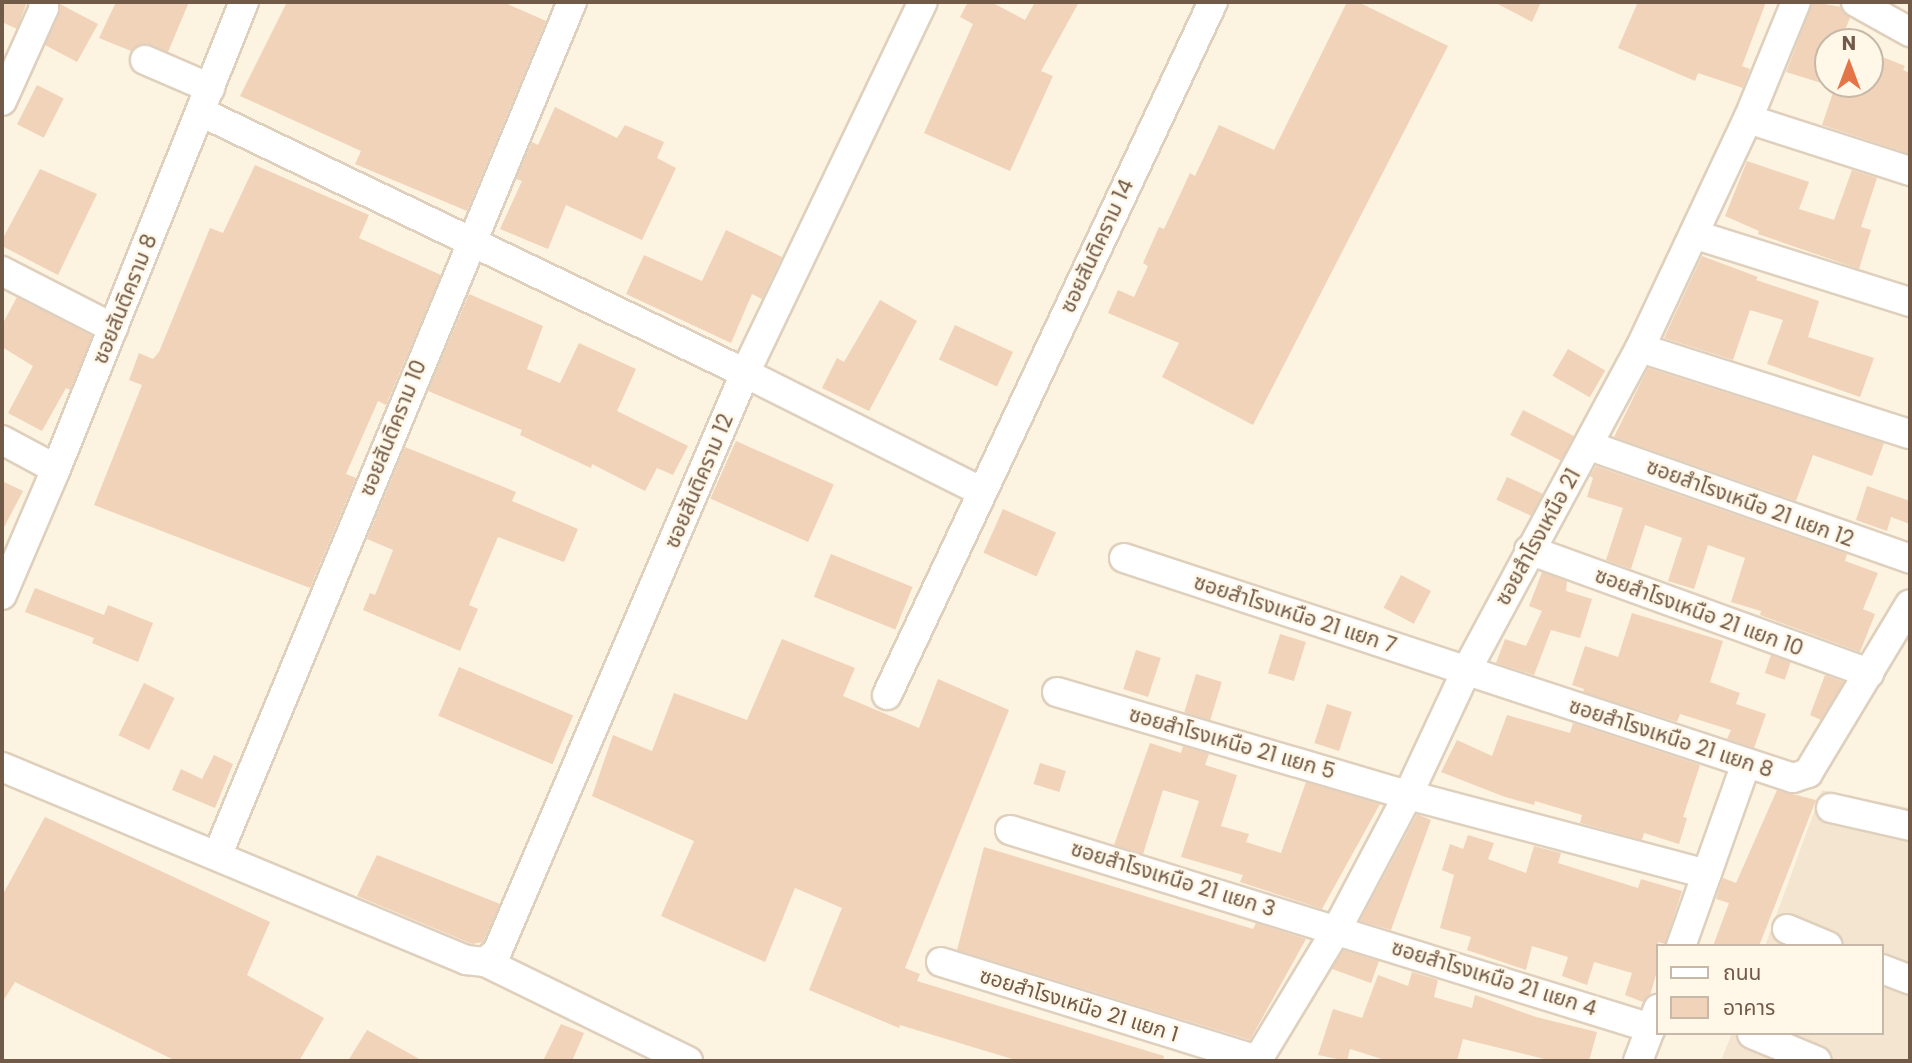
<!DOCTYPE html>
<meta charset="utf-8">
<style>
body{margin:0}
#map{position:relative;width:1912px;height:1063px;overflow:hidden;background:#fcf3e1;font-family:Poppins,"Noto Sans Thai",sans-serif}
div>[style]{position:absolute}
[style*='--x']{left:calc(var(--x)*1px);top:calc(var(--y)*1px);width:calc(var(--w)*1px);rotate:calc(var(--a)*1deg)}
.residential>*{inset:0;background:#f3e5cf}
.building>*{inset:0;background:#f0d3b9;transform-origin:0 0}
.roads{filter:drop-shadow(2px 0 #dfd0bd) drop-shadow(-2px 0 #dfd0bd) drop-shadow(0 2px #dfd0bd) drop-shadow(0 -2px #dfd0bd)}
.minor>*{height:28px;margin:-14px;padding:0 14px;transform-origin:14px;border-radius:14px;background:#fff}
span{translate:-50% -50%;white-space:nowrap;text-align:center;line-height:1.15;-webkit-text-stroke:5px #fff7e7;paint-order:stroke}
.street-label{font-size:21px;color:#725a49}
.frame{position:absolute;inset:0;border:4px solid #725a49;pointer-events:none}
.legend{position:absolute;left:1656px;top:944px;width:228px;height:91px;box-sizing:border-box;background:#fff7e7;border:2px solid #c7b8a8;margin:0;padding:9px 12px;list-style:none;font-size:21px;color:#725a49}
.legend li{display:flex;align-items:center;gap:14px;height:35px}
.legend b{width:35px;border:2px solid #c7b8a8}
.north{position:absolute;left:1814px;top:28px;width:70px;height:70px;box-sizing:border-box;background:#fff7e7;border:2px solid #c7b8a8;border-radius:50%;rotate:0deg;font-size:19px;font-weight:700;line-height:28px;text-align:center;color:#725a49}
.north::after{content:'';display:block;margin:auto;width:24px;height:32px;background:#e47548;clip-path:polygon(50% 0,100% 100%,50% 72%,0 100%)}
</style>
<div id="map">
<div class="residential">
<i style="clip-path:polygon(1822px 790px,1910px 808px,1910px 1061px,1721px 1061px,1732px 1033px,1882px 1033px,1882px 946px,1765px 946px)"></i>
</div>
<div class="building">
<i style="clip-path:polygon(2px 2px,27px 2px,17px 29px,2px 22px)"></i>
<i style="clip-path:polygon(116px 2px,189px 2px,168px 52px,144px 44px,131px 51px,99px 38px)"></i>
<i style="clip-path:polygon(287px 2px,503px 2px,546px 21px,467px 211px,355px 164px,361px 151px,240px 96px)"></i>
<i style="clip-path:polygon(968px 2px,991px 2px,1025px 20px,1035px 2px,1079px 2px,1041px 71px,1053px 76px,1010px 171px,924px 133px,973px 24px,960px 17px)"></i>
<i style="clip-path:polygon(1347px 2px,1358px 2px,1448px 46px,1253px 425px,1162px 377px,1179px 343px,1108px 313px,1118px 290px,1134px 297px,1148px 266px,1143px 263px,1159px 227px,1164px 229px,1190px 173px,1195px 176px,1219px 125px,1274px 150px)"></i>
<i style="clip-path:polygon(1494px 2px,1541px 2px,1532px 22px)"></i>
<i style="clip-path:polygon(1638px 2px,1766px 2px,1742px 66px,1750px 69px,1743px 88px,1698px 73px,1695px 81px,1618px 48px)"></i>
<i style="clip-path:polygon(1813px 2px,1841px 7px,1850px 18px,1840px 42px,1828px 42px,1828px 85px,1786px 72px)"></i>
<i style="clip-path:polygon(60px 4px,98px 24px,77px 62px,45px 45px,59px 15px)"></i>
<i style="clip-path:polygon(1870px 52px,1905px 66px,1903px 70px,1910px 73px,1910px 154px,1822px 125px,1836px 84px,1870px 84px)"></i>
<i style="left:37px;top:85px;width:30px;height:44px;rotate:27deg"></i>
<i style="clip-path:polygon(555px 107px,617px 138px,625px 125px,664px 142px,657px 158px,676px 168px,642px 240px,566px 205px,548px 249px,500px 229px,522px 181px,516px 179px,532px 142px,538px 145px)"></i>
<i style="clip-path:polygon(1747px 161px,1809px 182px,1799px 209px,1834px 220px,1852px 170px,1877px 178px,1861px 227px,1871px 230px,1859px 269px,1758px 234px,1759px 231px,1725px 216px)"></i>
<i style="clip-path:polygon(255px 165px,369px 215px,359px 238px,441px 275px,386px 405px,378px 401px,346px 474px,356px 478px,310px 588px,94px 505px,142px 385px,129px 380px,139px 353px,153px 359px,159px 352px,210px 228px,223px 233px)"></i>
<i style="clip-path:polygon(40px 169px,97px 194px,58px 275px,2px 246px,2px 240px)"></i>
<i style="clip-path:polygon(726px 230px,782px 257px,762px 299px,752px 294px,731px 343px,626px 294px,644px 255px,702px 281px)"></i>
<i style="clip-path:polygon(1702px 256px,1758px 277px,1756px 280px,1819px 301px,1808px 337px,1874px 358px,1860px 397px,1767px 364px,1783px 320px,1750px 310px,1733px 360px,1664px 338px)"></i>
<i style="clip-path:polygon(469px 294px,543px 326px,527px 369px,560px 383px,579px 343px,636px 369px,617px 411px,688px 446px,673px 475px,657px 468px,645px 491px,592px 464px,591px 468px,520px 435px,522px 430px,428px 391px)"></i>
<i style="clip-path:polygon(17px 297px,92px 336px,70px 390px,66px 388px,42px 431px,8px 413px,33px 366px,2px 347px,2px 325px)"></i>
<i style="clip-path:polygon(880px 300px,917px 321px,869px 411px,822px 388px,837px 358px,844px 362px)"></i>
<i style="left:955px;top:325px;width:64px;height:38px;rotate:25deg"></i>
<i style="left:1568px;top:349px;width:43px;height:31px;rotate:30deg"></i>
<i style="clip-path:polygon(1648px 368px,1884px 443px,1872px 476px,1813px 455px,1796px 501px,1614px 437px)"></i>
<i style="left:1523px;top:410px;width:57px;height:28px;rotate:27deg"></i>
<i style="left:736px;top:441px;width:107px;height:63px;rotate:24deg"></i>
<i style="clip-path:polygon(405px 447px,516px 492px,512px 501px,578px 529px,564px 562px,498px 537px,469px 605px,478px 609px,460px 651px,363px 610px,370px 593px,375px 595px,393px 550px,367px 539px)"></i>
<i style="clip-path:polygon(1596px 466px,1847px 554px,1845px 561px,1878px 573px,1863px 609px,1875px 614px,1860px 652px,1760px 615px,1761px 611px,1731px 602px,1745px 558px,1708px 545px,1694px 589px,1668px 581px,1682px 538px,1645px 525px,1631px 569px,1606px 560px,1623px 508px,1587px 497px,1593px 478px,1590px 476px)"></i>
<i style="left:1507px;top:477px;width:40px;height:25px;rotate:25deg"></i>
<i style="clip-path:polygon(2px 481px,23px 491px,2px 531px)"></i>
<i style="clip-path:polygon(1867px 486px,1910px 501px,1910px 524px,1891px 517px,1887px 531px,1856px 520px)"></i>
<i style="left:1003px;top:509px;width:58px;height:48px;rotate:24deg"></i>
<i style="left:831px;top:554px;width:88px;height:46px;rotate:22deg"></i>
<i style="clip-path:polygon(1542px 572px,1567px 581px,1566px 591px,1592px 599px,1580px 638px,1551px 630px,1534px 675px,1496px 663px,1505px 639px,1526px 646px,1542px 611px,1529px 606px)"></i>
<i style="left:1401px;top:575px;width:34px;height:37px;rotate:28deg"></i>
<i style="clip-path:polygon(35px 588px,104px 615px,108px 605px,153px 623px,138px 662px,92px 643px,94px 638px,25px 612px)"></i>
<i style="clip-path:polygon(1632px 613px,1723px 641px,1710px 682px,1740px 693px,1736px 704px,1766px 714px,1754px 748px,1727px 739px,1731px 730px,1680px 714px,1677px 722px,1583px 692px,1584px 689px,1572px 685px,1585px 646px,1618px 657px)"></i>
<i style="left:1280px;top:634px;width:27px;height:41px;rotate:17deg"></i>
<i style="clip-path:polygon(782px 639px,855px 668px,843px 696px,919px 728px,938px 679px,1009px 710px,905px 968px,920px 974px,917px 981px,1164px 1056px,1163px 1061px,1019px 1061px,900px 1025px,899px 1028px,809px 990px,842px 908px,795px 888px,765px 962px,661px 916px,694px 841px,592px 796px,613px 735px,652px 751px,674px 693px,747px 720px)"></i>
<i style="left:1136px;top:650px;width:26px;height:41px;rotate:18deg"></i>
<i style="left:1771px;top:655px;width:21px;height:19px;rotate:19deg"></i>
<i style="left:459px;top:667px;width:124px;height:53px;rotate:23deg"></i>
<i style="left:1196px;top:674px;width:27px;height:40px;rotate:17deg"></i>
<i style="clip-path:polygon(1825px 675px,1844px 682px,1821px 720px,1810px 715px)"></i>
<i style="left:144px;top:683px;width:34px;height:58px;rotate:26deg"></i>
<i style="left:1327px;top:704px;width:26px;height:41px;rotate:18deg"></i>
<i style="clip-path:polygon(1507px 715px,1570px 733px,1573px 723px,1700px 765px,1683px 817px,1687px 818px,1679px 844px,1644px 833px,1642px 840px,1580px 823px,1582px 815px,1535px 801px,1534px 805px,1505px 797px,1441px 772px,1457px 740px,1492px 756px)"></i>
<i style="clip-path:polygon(1150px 743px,1181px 753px,1183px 746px,1209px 754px,1205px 765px,1237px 775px,1221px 826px,1249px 834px,1246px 842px,1281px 853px,1306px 782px,1380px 804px,1322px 909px,1240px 882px,1243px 875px,1181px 857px,1199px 801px,1163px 790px,1143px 854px,1114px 845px)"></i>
<i style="clip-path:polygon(214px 755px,233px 764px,215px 808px,172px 790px,181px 769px,202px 779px)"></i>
<i style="left:1040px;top:763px;width:27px;height:22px;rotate:17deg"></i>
<i style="clip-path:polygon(1777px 790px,1816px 800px,1759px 946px,1713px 946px,1729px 903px,1716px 899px,1719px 889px,1723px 878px,1736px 883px)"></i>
<i style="clip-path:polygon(1417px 814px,1431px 820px,1391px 930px,1360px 921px)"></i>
<i style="clip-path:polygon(45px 817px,270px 922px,247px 975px,324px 1018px,299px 1061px,176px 1061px,15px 982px,2px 1003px,2px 896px)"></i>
<i style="clip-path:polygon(1468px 835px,1494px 843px,1488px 859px,1526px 873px,1534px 846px,1561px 853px,1558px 863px,1638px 888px,1641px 879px,1682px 891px,1665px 944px,1658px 942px,1658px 968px,1650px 995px,1643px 1002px,1625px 995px,1632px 973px,1594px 962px,1587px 985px,1562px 976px,1568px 957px,1532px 946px,1526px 970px,1467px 950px,1471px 937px,1440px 928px,1454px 875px,1442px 870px,1450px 844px,1463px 849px)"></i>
<i style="clip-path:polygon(984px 847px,1253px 929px,1256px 923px,1306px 939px,1250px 1040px,957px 950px)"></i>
<i style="clip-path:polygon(377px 855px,500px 904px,483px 942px,472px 944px,357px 896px)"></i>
<i style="clip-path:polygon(1343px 950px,1379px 961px,1371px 983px,1332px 969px)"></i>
<i style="clip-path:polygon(1412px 972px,1438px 980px,1434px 997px,1472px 1008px,1475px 995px,1536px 1017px,1597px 1032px,1589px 1061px,1553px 1061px,1463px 1039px,1457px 1061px,1388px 1061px,1350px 1049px,1347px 1061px,1318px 1055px,1333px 1009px,1362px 1018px,1378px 975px,1408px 986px)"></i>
<i style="clip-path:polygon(561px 1024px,584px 1033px,572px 1061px,543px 1061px)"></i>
<i style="clip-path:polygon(367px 1030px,423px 1061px,348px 1061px)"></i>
</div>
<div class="roads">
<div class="minor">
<i style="--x:1856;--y:2;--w:62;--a:29.1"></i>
<i style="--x:145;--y:60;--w:71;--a:23.3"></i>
<i style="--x:2;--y:101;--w:102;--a:-65.7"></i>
<i style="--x:44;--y:8;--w:6;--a:-99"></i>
<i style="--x:201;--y:112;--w:603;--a:25.63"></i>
<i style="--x:745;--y:373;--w:264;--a:26.6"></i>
<i style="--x:1748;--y:119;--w:170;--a:17.8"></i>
<i style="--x:1696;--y:235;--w:224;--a:17.4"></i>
<i style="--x:2;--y:271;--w:125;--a:27.2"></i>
<i style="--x:1640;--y:348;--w:283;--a:17.7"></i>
<i style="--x:2;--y:440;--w:61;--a:28.2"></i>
<i style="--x:1590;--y:446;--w:339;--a:19.4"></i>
<i style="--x:1529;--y:550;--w:362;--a:19.9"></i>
<i style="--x:1124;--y:558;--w:704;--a:18.2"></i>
<i style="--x:1793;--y:778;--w:16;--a:-18"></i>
<i style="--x:1808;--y:773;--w:197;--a:-58.9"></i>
<i style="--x:2;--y:595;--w:137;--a:-66.8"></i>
<i style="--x:56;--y:469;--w:503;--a:-68.07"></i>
<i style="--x:1057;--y:692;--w:366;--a:16.4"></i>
<i style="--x:1408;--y:795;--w:309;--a:14.8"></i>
<i style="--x:887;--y:695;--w:766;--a:-64.81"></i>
<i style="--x:2;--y:767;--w:503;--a:22.58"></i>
<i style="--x:466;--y:960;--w:19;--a:6"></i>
<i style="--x:485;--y:962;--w:226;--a:26"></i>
<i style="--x:1831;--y:808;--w:81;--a:12.8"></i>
<i style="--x:1010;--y:830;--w:671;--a:17.17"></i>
<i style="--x:217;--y:856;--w:925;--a:-67.43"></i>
<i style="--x:1787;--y:929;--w:44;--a:22.5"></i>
<i style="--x:1681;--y:946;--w:194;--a:-70.4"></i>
<i style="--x:485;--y:962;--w:16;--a:-40"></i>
<i style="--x:497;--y:952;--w:630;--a:-66.81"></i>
<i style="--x:745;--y:373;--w:411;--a:-64.4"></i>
<i style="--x:941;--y:962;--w:335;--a:17.2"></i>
<i style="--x:1882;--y:969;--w:30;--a:21"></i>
<i style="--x:1752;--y:1034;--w:70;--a:22.6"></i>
<i style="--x:1257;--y:1061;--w:154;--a:-58.8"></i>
<i style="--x:1337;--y:929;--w:152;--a:-62.1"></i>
<i style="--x:1408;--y:795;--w:137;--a:-64.9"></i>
<i style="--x:1466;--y:671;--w:367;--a:-61.7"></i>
<i style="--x:1640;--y:348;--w:253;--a:-64.8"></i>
<i style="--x:1748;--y:119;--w:126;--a:-67.7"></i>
<i style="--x:1638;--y:1061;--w:56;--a:-69"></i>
</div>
</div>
<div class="street-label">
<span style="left:1097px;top:246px;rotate:-65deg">ซอยสันติคราม 14</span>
<span style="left:125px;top:299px;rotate:-68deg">ซอยสันติคราม 8</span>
<span style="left:393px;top:428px;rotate:-68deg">ซอยสันติคราม 10</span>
<span style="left:699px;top:481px;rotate:-67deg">ซอยสันติคราม 12</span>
<span style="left:1750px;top:503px;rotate:20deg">ซอยสำโรงเหนือ 21 แยก 12</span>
<span style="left:1538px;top:537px;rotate:-61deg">ซอยสำโรงเหนือ 21</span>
<span style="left:1699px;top:612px;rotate:20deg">ซอยสำโรงเหนือ 21 แยก 10</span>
<span style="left:1295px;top:614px;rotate:18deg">ซอยสำโรงเหนือ 21 แยก 7</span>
<span style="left:1671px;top:738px;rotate:18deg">ซอยสำโรงเหนือ 21 แยก 8</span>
<span style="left:1232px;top:743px;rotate:16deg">ซอยสำโรงเหนือ 21 แยก 5</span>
<span style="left:1173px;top:879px;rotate:17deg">ซอยสำโรงเหนือ 21 แยก 3</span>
<span style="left:1494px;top:978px;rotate:17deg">ซอยสำโรงเหนือ 21 แยก 4</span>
<span style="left:1079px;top:1005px;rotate:17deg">ซอยสำโรงเหนือ 21 แยก 1</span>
</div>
<div class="frame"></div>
<ul class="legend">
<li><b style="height:9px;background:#fff"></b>ถนน</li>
<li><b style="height:19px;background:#f0d3b9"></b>อาคาร</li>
</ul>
<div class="north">N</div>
</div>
